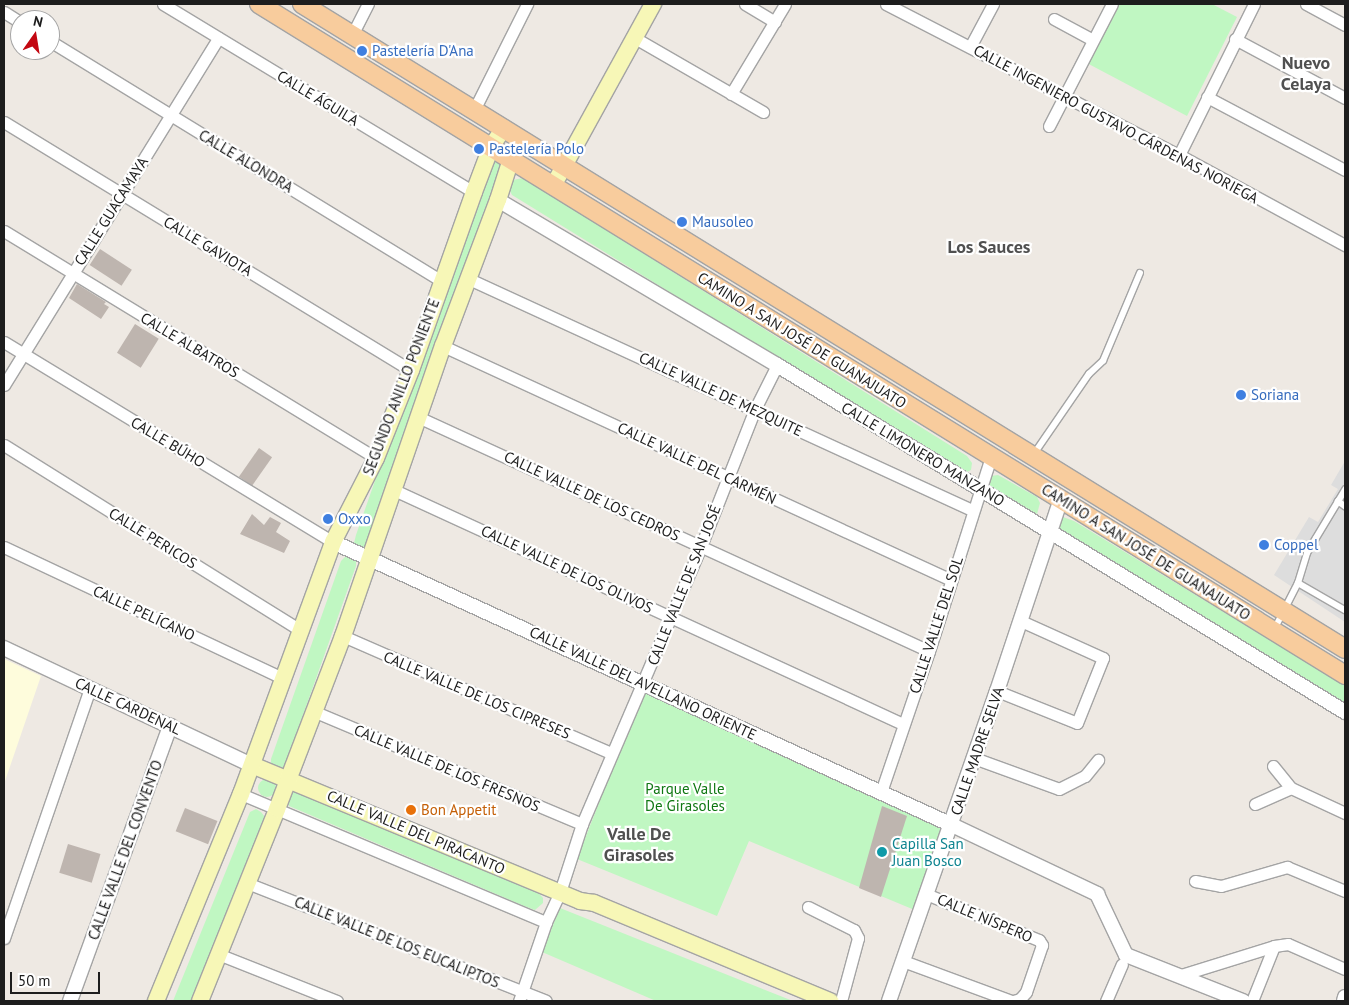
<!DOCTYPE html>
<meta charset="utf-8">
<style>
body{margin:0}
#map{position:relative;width:1349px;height:1005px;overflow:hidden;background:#eee9e3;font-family:"PT Sans",sans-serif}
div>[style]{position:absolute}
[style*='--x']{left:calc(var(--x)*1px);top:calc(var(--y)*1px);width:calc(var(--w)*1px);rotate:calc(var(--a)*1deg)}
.education>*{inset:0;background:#fefcdc}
.park>*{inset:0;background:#c0f7c2}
.round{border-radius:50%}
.parking>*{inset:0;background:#ddd}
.building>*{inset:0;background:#beb5af;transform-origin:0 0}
.roads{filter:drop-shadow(1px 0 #a4a4a4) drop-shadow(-1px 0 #a4a4a4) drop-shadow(0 1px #a4a4a4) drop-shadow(0 -1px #a4a4a4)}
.service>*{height:5.5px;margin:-2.75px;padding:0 2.75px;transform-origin:2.75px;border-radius:2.75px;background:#fff}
.minor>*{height:11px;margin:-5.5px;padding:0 5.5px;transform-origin:5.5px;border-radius:5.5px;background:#fff}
.tertiary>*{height:14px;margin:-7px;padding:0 7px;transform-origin:7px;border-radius:7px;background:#fff}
.secondary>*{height:16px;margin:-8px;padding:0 8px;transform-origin:8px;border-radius:8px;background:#f7f7b7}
.primary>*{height:18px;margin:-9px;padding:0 9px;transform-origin:9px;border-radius:9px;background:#f8cc9d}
.dots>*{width:14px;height:14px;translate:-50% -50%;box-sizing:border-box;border:2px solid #fff;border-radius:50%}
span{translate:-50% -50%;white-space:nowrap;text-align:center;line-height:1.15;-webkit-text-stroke:4.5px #fff;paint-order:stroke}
.shop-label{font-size:15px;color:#366cbe}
.left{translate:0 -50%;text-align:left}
.street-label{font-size:15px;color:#1d1d1d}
.park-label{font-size:15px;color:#0f7712}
.food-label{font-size:15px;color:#c56008}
.culture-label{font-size:15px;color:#0d838f}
.quarter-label{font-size:18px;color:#505050;font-weight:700}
.frame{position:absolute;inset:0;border:5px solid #1d1d1d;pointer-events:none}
.north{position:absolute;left:10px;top:10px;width:50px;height:50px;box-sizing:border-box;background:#fff;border:1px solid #a5a5a5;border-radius:50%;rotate:13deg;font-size:14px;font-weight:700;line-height:20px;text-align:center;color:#1d1d1d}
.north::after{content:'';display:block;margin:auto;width:18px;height:22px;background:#c30711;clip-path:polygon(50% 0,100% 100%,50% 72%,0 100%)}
.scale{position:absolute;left:10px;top:972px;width:90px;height:22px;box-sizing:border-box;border:2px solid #1d1d1d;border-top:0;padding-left:6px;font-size:15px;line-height:18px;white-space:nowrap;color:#1d1d1d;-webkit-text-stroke:4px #fff;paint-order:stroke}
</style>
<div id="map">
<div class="education">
<i style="clip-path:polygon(4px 659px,41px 676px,4px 784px)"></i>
</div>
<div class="park">
<i style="clip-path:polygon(1114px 4px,1212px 4px,1237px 17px,1187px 116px,1083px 61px)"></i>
<i style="clip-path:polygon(493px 159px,505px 166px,365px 550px,354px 543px,356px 535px,480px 181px)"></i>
<i style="clip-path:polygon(523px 178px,967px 456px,972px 463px,971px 470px,967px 472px,874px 418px,512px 195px,509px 189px,513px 180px)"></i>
<i style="clip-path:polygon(998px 475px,1037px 497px,1040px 503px,1037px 514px,988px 485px,988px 480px,991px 476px)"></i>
<i style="clip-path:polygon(1063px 517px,1074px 521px,1345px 686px,1345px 704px,1056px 527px,1056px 520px)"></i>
<i style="clip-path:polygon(345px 557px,352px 557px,356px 561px,356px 566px,286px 763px,284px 768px,276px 768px,271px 765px,271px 759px,341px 561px)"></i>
<i style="clip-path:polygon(643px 690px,947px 826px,917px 911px,749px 841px,717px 916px,577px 859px)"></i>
<i class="round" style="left:258px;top:779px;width:18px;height:18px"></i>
<i style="clip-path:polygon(290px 787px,535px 889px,543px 898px,543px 903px,535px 910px,524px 906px,289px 806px,286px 799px)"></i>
<i style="clip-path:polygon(256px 809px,261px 812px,265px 817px,191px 1001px,173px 1001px,250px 812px)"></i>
<i style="clip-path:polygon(560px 908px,793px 1001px,656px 1001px,542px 952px)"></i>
</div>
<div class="parking">
<i style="clip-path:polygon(1345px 461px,1345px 622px,1274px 575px,1309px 517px,1318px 522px,1338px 489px,1331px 485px)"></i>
</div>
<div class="building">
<i style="left:100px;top:249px;width:38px;height:19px;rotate:33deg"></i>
<i style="clip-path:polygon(77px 284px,106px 302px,104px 304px,109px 307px,101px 319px,69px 298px)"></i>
<i style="left:135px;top:324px;width:28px;height:34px;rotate:32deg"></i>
<i style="left:259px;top:448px;width:16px;height:35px;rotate:35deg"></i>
<i style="clip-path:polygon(252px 514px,264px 525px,270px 517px,281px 523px,276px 532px,290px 541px,284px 553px,240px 534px)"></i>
<i style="clip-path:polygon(882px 806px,907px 816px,881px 897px,859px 888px)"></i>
<i style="left:185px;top:808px;width:35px;height:25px;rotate:22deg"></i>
<i style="left:68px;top:844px;width:34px;height:30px;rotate:17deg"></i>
</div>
<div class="roads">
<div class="service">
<i style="--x:1034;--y:454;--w:97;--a:-55.5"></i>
<i style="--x:1089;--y:374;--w:19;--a:-43"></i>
<i style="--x:1103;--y:361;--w:95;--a:-67.2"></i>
<i style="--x:1338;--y:501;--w:9;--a:36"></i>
<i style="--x:1298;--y:583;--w:54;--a:29.9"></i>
<i style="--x:1274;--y:630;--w:53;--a:-62.9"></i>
<i style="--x:1298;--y:583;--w:31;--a:-73"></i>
<i style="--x:1307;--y:553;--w:74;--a:-58.9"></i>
</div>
<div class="minor">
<i style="--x:163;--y:4;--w:363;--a:31.2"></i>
<i style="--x:745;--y:4;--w:35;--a:31"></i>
<i style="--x:886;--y:4;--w:330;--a:27.3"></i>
<i style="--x:1179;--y:155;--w:189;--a:28.5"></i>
<i style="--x:1306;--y:4;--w:44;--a:28.3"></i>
<i style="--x:4;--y:12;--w:19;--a:32"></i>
<i style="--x:1054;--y:19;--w:44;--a:28.3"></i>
<i style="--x:352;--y:35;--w:35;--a:-63"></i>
<i style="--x:635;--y:38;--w:148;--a:30"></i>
<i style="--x:1235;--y:39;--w:125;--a:28.2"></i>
<i style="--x:50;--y:41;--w:460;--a:31.5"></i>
<i style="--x:970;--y:47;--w:49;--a:-61.9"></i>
<i style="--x:731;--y:94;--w:105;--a:-59"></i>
<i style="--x:1207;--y:97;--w:156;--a:27.9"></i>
<i style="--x:474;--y:110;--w:119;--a:-63.4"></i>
<i style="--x:4;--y:122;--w:477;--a:31.4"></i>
<i style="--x:1049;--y:126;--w:137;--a:-62.7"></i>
<i style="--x:1179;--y:155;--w:169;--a:-63.6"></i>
<i style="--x:4;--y:231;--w:436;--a:31.4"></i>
<i style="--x:469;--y:279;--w:554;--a:24.67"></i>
<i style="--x:4;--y:342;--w:385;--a:31.3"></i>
<i style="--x:443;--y:346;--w:559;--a:24.73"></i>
<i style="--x:4;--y:385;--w:408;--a:-58.3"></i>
<i style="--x:418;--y:417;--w:562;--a:24.6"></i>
<i style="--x:4;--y:445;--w:351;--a:32"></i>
<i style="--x:394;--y:490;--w:560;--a:24.69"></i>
<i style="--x:4;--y:547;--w:310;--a:25.2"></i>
<i style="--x:343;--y:636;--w:292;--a:23.6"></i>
<i style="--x:997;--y:691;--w:86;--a:21.8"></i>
<i style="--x:1077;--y:723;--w:70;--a:-68.2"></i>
<i style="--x:1103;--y:658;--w:90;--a:-155.7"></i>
<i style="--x:313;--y:711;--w:292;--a:22.8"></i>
<i style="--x:974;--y:758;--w:90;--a:20"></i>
<i style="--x:1059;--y:789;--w:29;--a:-27"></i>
<i style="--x:1085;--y:776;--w:21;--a:-51"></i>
<i style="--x:1273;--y:766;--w:28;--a:51"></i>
<i style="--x:1291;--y:788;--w:60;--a:24.8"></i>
<i style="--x:881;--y:792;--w:149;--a:-71.2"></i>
<i style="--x:929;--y:651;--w:204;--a:-72.3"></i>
<i style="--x:241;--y:794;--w:331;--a:22.8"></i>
<i style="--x:1255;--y:804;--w:39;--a:-24"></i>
<i style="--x:1195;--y:881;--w:26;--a:11"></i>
<i style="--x:1221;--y:886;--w:69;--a:-16.1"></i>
<i style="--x:1287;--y:867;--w:63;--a:22.5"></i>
<i style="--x:247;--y:883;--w:321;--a:21.5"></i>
<i style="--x:926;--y:894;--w:122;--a:22.2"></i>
<i style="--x:1039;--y:940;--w:6;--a:59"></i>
<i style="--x:1042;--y:945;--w:50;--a:108.8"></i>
<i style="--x:1026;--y:992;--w:9;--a:131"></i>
<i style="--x:1020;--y:999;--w:7;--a:164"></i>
<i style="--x:808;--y:907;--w:51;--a:26.6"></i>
<i style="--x:854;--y:930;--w:9;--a:63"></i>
<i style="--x:858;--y:938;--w:65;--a:105.1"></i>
<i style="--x:4;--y:938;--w:264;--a:-71"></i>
<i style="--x:218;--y:954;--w:128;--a:21.6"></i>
<i style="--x:903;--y:961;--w:116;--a:20.2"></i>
<i style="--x:1181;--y:975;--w:97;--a:-17.3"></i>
<i style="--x:1274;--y:946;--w:14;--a:-8"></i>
<i style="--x:1288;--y:944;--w:62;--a:23.7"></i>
<i style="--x:519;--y:1001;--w:83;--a:-71.1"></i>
<i style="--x:546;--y:922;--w:33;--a:-65"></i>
<i style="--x:560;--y:892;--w:71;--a:-72.1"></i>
<i style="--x:582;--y:824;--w:302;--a:-66.8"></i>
<i style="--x:701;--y:546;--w:147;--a:-68.5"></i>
<i style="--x:755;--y:409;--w:49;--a:-63.4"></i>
<i style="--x:1106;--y:1001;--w:40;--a:-66.6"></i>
<i style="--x:1252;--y:1001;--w:59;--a:-68.2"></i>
</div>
<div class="tertiary">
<i style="--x:498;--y:200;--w:324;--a:30.6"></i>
<i style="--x:777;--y:365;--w:666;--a:31.42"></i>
<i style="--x:333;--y:542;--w:681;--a:24.57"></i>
<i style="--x:952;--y:825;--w:161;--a:25.4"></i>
<i style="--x:1097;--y:894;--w:68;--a:64.6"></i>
<i style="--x:1126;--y:955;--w:126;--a:21.5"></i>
<i style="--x:4;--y:648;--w:274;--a:25.3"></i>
<i style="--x:70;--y:1001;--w:293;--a:-70"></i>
<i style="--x:889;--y:1001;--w:328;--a:-70.8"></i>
<i style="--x:997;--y:691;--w:202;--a:-71.6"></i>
<i style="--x:1344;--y:1001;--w:4;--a:-76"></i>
</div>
<div class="secondary">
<i style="--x:553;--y:186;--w:208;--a:-61.2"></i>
<i style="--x:252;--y:765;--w:355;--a:22.5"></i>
<i style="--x:580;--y:901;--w:14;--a:8"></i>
<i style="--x:594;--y:903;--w:256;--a:22.6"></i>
<i style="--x:156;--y:1001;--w:224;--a:-67.7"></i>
<i style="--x:241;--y:794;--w:268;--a:-69.9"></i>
<i style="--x:333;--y:542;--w:94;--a:-62.9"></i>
<i style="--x:376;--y:458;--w:95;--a:-68.3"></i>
<i style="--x:411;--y:370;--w:189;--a:-70.5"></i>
<i style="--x:474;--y:192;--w:48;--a:-69.3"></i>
<i style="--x:491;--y:147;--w:23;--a:-56"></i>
<i style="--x:200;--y:1001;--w:207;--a:-68.1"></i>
<i style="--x:277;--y:809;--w:185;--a:-69.1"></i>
<i style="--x:343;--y:636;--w:307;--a:-71"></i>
<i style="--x:443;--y:346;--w:156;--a:-69.4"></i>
<i style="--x:498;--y:200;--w:43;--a:-72.4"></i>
<i style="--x:511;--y:159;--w:22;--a:-63"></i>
</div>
<div class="primary">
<i style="--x:259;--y:4;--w:1277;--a:31.71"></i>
<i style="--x:302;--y:4;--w:1226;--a:31.73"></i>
</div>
</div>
<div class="dots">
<i style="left:362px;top:51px;background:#3f7fe0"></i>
<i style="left:479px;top:149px;background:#3f7fe0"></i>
<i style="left:682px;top:222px;background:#3f7fe0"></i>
<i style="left:1241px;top:395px;background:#3f7fe0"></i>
<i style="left:328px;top:519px;background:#3f7fe0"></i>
<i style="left:1264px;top:545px;background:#3f7fe0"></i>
<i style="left:411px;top:810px;background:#e8710a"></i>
<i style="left:882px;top:852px;background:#0f9aa8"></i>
</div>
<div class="shop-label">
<span class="left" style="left:372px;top:51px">Pastelería D'Ana</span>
<span class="left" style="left:489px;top:149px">Pastelería Polo</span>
<span class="left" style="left:692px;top:222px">Mausoleo</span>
<span class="left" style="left:1251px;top:395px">Soriana</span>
<span class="left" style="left:338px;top:519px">Oxxo</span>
<span class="left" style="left:1274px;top:545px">Coppel</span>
</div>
<div class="street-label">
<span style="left:318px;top:98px;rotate:31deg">CALLE ÁGUILA</span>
<span style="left:1116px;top:124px;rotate:28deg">CALLE INGENIERO GUSTAVO CÁRDENAS NORIEGA</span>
<span style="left:246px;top:161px;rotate:31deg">CALLE ALONDRA</span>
<span style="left:111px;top:211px;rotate:-58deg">CALLE GUACAMAYA</span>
<span style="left:208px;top:246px;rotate:31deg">CALLE GAVIOTA</span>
<span style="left:802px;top:340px;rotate:32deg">CAMINO A SAN JOSÉ DE GUANAJUATO</span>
<span style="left:190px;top:345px;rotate:31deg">CALLE ALBATROS</span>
<span style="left:401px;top:387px;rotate:-69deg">SEGUNDO ANILLO PONIENTE</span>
<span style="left:721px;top:394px;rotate:25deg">CALLE VALLE DE MEZQUITE</span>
<span style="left:168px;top:442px;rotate:31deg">CALLE BÚHO</span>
<span style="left:923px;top:454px;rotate:31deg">CALLE LIMONERO MANZANO</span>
<span style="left:697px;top:463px;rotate:25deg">CALLE VALLE DEL CARMÉN</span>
<span style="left:592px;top:496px;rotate:25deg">CALLE VALLE DE LOS CEDROS</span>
<span style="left:153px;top:538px;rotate:32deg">CALLE PERICOS</span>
<span style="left:1146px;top:552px;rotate:32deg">CAMINO A SAN JOSÉ DE GUANAJUATO</span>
<span style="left:567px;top:569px;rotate:25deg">CALLE VALLE DE LOS OLIVOS</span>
<span style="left:684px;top:585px;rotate:-68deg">CALLE VALLE DE SAN JOSÉ</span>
<span style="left:144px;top:613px;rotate:25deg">CALLE PELÍCANO</span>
<span style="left:936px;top:625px;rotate:-72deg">CALLE VALLE DEL SOL</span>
<span style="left:643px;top:683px;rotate:25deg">CALLE VALLE DEL AVELLANO ORIENTE</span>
<span style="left:477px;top:695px;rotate:23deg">CALLE VALLE DE LOS CIPRESES</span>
<span style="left:128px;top:706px;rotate:25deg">CALLE CARDENAL</span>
<span style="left:977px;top:751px;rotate:-71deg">CALLE MADRE SELVA</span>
<span style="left:447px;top:768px;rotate:23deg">CALLE VALLE DE LOS FRESNOS</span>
<span style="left:416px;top:832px;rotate:23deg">CALLE VALLE DEL PIRACANTO</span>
<span style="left:125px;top:850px;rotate:-70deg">CALLE VALLE DEL CONVENTO</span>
<span style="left:985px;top:918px;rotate:23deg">CALLE NÍSPERO</span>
<span style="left:397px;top:942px;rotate:22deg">CALLE VALLE DE LOS EUCALIPTOS</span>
</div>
<div class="park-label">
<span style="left:685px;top:797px">Parque Valle<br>De Girasoles</span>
</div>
<div class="food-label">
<span class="left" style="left:421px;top:810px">Bon Appetit</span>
</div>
<div class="culture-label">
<span class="left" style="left:892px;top:852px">Capilla San<br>Juan Bosco</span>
</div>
<div class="quarter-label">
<span style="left:1306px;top:74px">Nuevo<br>Celaya</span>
<span style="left:989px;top:247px">Los Sauces</span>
<span style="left:639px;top:845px">Valle De<br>Girasoles</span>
</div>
<div class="frame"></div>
<div class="north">N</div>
<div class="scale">50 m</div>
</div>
